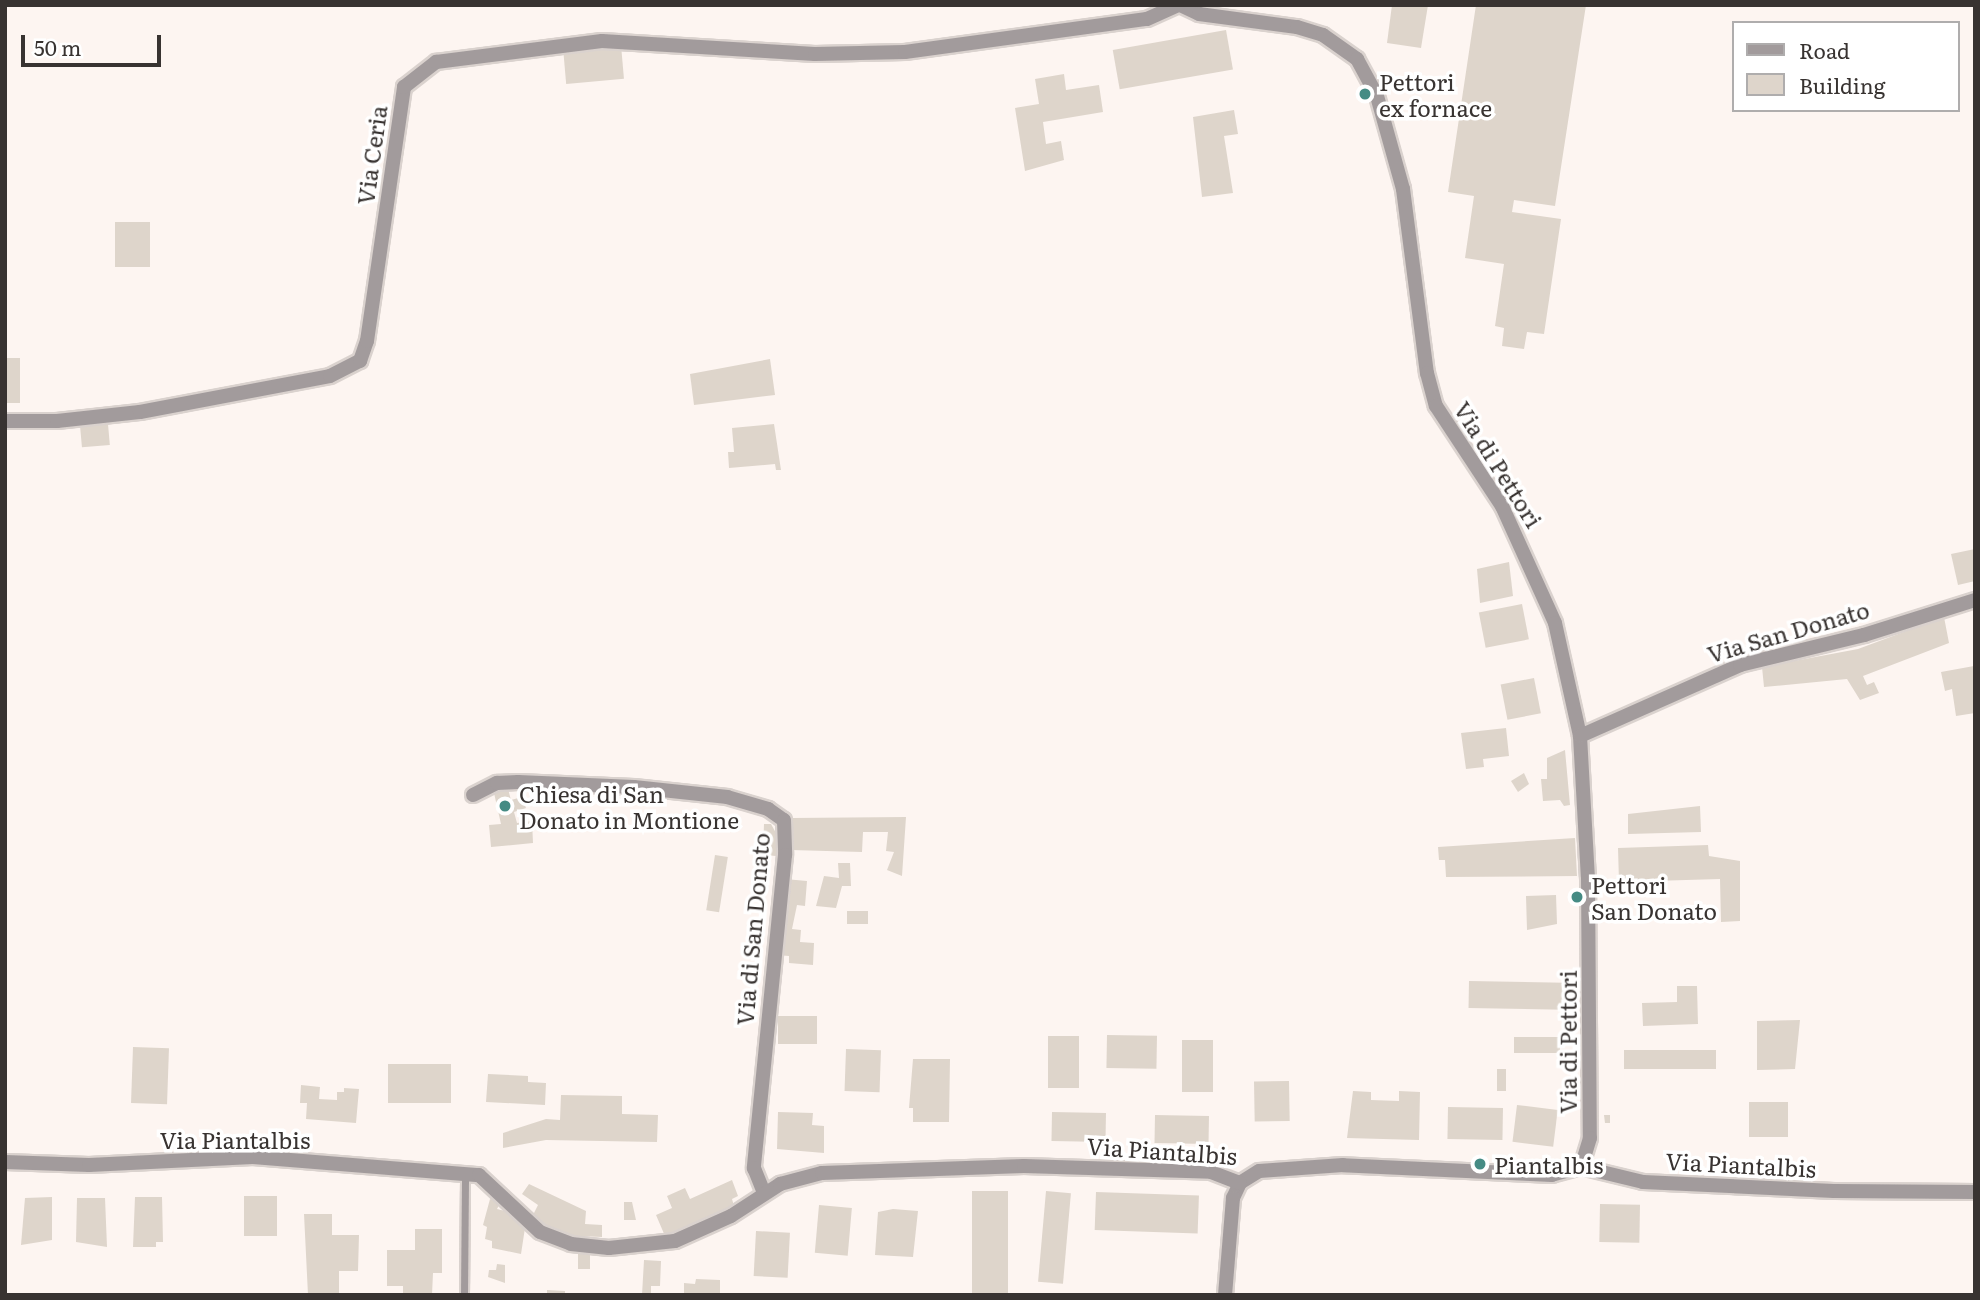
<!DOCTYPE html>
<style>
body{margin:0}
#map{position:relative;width:1980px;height:1300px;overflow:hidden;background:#fdf5f1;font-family:Literata,serif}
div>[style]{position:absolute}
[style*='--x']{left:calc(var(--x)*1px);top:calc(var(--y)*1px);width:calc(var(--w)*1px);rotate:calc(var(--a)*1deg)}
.building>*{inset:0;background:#ded5cb;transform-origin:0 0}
.roads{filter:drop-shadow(2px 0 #dad2ce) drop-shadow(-2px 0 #dad2ce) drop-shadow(0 2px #dad2ce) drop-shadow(0 -2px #dad2ce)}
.service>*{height:7px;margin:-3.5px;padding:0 3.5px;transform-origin:3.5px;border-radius:3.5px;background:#a29b9c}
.minor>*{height:14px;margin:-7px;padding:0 7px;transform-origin:7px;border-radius:7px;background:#a29b9c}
.dots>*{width:19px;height:19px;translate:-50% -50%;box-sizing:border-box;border:4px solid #fff;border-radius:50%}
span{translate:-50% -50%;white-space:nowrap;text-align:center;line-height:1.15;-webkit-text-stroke:7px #fff;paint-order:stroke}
.poi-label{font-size:23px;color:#383331}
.left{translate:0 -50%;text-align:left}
.street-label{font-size:23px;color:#383331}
.frame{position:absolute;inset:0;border:7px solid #383331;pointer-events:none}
.legend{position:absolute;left:1732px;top:21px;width:228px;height:91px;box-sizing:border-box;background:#fff;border:2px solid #afadad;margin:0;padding:9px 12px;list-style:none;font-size:21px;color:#383331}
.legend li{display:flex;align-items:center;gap:14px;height:35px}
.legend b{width:35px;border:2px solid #afadad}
.scale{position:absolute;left:21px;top:35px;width:140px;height:32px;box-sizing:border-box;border:4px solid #383331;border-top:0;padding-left:9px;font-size:21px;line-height:24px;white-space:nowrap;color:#383331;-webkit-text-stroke:5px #fff;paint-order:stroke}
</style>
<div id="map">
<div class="building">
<i style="clip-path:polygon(1392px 5px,1428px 5px,1421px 48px,1387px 43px)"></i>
<i style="clip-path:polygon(1476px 5px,1586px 5px,1555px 206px,1514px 200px,1512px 212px,1561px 219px,1544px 334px,1527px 332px,1524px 349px,1502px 346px,1504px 328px,1495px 326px,1504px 264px,1465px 258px,1474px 196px,1448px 192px)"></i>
<i style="left:1226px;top:30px;width:40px;height:115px;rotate:80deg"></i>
<i style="left:621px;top:45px;width:34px;height:58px;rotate:85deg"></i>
<i style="clip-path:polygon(1064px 74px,1066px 90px,1099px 85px,1103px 112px,1043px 122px,1046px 144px,1061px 141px,1064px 160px,1025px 171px,1015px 108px,1039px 104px,1035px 79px)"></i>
<i style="clip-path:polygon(1234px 110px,1238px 134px,1224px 136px,1233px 193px,1202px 197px,1193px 117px)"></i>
<i style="left:115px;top:222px;width:35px;height:45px"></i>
<i style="left:5px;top:358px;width:15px;height:45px"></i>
<i style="clip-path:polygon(770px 359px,775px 395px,694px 405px,690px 374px)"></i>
<i style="left:108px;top:424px;width:21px;height:28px;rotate:85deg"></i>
<i style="clip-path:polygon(774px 424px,781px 470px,776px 470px,775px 464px,729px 468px,728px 452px,734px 452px,732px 428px)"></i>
<i style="clip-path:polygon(1975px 549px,1975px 581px,1958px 585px,1951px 554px)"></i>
<i style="clip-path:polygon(1509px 562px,1513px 596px,1480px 603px,1477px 569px)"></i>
<i style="left:1522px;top:604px;width:36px;height:44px;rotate:79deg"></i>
<i style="clip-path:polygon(1944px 617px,1949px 643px,1863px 676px,1867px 685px,1874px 682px,1879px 693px,1860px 700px,1847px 679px,1764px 687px,1762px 667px,1858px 649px)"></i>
<i style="clip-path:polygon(1974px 666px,1975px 713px,1956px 716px,1952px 689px,1945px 691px,1941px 672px)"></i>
<i style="left:1534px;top:678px;width:36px;height:34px;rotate:79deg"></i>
<i style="clip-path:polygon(1506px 728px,1509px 756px,1483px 759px,1484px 767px,1466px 769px,1461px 733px)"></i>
<i style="clip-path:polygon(1565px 750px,1570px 805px,1564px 806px,1560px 800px,1543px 801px,1541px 779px,1547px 779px,1547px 758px)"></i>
<i style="clip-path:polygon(1524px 773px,1529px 784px,1518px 792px,1511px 781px)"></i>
<i style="clip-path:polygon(508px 789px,511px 800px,522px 797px,526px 808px,514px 812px,517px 823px,532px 821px,533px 843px,491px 847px,489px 825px,501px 824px,494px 793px)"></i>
<i style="clip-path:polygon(1700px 806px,1701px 832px,1628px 834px,1628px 814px)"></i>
<i style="clip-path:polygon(906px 817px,902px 876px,887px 870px,894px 852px,886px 851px,888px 832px,863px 832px,862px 852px,791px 850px,792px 818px)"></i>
<i style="clip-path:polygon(764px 824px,771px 824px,776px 833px,776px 856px,763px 855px)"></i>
<i style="clip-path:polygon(1575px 838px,1577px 876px,1446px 877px,1445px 860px,1439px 860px,1438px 847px)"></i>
<i style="clip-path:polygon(1708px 845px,1709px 856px,1740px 861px,1740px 921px,1721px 922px,1720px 879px,1619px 882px,1618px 848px)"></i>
<i style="left:715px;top:855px;width:13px;height:56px;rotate:9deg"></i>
<i style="clip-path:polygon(838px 863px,850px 863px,851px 886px,842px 886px,836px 908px,816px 906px,824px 876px,839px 878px)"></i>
<i style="clip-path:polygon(785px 879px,807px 881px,805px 906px,797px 905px,792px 929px,801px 930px,800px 942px,814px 943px,813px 965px,789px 963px,789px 956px,777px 955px)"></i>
<i style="clip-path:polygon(1556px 895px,1557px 924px,1527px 930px,1526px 896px)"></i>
<i style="left:847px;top:911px;width:21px;height:13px"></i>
<i style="left:1469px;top:981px;width:96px;height:27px;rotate:1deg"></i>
<i style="clip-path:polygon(1677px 986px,1697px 986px,1698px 1024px,1643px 1026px,1642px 1003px,1677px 1002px)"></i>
<i style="left:778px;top:1016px;width:39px;height:28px"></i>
<i style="clip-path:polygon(1800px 1020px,1795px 1069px,1757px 1070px,1757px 1021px)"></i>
<i style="left:1107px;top:1035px;width:50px;height:33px;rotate:1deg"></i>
<i style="left:1048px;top:1036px;width:31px;height:52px"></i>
<i style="left:1514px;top:1037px;width:46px;height:16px"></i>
<i style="left:1182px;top:1040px;width:31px;height:52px"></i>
<i style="left:133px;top:1047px;width:36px;height:56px;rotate:2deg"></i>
<i style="left:846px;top:1049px;width:35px;height:42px;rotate:2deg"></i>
<i style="left:1716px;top:1050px;width:19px;height:92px;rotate:90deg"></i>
<i style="clip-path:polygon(913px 1059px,950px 1059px,949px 1122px,913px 1122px,913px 1108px,909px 1108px)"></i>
<i style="left:451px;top:1064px;width:39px;height:63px;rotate:90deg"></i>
<i style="left:1497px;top:1069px;width:9px;height:22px"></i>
<i style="clip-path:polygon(488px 1074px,528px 1076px,528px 1082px,546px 1083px,545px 1105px,486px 1102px)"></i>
<i style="left:1289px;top:1081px;width:40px;height:35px;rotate:89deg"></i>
<i style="clip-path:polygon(301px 1085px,320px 1087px,319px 1099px,337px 1100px,337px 1092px,344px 1092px,344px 1088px,359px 1089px,356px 1123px,306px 1119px,307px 1103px,300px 1103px)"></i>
<i style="clip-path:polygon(1353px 1091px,1371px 1092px,1371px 1100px,1399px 1101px,1399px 1091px,1420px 1092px,1419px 1140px,1347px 1138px)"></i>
<i style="clip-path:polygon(561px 1095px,622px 1096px,622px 1114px,658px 1115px,657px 1142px,546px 1140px,503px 1148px,503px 1133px,546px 1119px,560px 1120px)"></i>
<i style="left:1788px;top:1102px;width:35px;height:39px;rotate:90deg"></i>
<i style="left:1517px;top:1105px;width:41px;height:37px;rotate:7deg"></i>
<i style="left:1448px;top:1107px;width:55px;height:32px;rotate:1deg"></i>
<i style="clip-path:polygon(778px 1112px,813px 1113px,812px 1125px,824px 1126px,824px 1153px,777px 1149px)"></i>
<i style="left:1052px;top:1112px;width:54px;height:29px;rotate:1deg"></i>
<i style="left:1155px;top:1115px;width:54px;height:28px;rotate:1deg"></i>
<i style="clip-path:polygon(1604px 1115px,1610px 1115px,1610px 1123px,1605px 1123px)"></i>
<i style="clip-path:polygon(732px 1180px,738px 1196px,732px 1199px,734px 1206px,665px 1236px,656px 1215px,672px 1208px,667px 1196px,685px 1188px,690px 1199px)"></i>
<i style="clip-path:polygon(529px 1184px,586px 1211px,585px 1224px,602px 1225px,602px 1237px,556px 1235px,530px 1221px,538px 1205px,522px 1194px)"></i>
<i style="left:972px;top:1191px;width:36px;height:103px"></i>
<i style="left:1046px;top:1191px;width:25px;height:91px;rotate:5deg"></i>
<i style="left:1096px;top:1192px;width:103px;height:38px;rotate:2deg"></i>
<i style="left:244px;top:1196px;width:33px;height:40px"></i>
<i style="clip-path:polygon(52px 1197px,52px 1240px,21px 1245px,25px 1198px)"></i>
<i style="clip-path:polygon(135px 1197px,162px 1197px,163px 1242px,156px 1242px,156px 1247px,133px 1247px)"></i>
<i style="clip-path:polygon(77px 1198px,105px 1198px,107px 1247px,76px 1242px)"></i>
<i style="clip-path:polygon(490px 1199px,500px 1203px,497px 1209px,509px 1212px,525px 1228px,521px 1254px,492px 1248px,492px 1241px,485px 1239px,487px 1227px,483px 1225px)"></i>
<i style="clip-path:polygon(624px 1202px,632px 1202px,636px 1220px,624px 1220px)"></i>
<i style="left:1600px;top:1204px;width:40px;height:38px;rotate:1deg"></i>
<i style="left:819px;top:1205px;width:33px;height:48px;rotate:5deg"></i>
<i style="clip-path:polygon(893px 1209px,918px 1211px,913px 1257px,875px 1255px,878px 1212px)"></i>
<i style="clip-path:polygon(304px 1214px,332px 1214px,332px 1235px,359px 1235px,358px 1271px,339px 1271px,339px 1295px,308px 1295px)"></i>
<i style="clip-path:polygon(415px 1229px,442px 1229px,442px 1273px,433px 1273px,432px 1295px,403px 1295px,403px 1286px,387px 1286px,387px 1250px,415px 1250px)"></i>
<i style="left:756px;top:1231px;width:34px;height:45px;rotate:3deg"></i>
<i style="left:578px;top:1253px;width:12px;height:16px"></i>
<i style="clip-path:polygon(644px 1260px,661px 1261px,660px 1286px,651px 1286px,651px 1295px,642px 1295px)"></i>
<i style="clip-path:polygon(497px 1264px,505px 1265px,505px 1283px,488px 1277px,489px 1270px,496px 1270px)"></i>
<i style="clip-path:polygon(696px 1279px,720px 1280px,720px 1295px,684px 1295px,684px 1283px,695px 1284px)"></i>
<i style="clip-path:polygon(547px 1290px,565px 1291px,565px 1295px,547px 1295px)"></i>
</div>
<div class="roads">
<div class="service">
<i style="--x:464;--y:1295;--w:119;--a:-89.5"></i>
</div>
<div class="minor">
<i style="--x:1180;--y:5;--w:21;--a:25"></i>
<i style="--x:1199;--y:14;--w:99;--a:7.6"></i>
<i style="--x:1297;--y:27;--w:27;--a:17"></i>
<i style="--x:1323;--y:35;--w:42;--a:35.2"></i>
<i style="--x:1357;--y:59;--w:42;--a:61.6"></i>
<i style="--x:1377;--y:96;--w:97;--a:74.4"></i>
<i style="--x:1403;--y:189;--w:186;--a:82.6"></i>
<i style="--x:1427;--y:373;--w:34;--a:75"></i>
<i style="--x:1436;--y:406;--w:120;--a:56.6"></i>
<i style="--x:1502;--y:506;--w:128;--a:65.6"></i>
<i style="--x:1555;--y:623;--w:116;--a:77.5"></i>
<i style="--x:1580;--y:736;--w:141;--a:86.8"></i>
<i style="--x:1588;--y:877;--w:261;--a:89.6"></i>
<i style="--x:1590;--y:1138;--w:30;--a:107"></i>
<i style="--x:1581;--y:1167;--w:30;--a:165"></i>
<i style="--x:1552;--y:1175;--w:209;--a:-177.3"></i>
<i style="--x:1343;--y:1165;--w:84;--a:175.9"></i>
<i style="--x:1259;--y:1171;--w:22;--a:148"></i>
<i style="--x:1240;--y:1183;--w:17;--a:115"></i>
<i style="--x:1233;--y:1198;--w:97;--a:94.7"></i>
<i style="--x:5;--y:421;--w:52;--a:0"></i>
<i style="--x:57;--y:421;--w:83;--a:-6.2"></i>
<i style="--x:140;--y:412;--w:193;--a:-10.7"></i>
<i style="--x:330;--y:376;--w:34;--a:-27"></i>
<i style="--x:360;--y:361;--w:21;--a:-71"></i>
<i style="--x:367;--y:341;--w:257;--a:-81.7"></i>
<i style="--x:404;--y:87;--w:41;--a:-38"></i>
<i style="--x:436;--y:62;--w:167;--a:-7.2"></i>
<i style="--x:602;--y:41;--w:213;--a:3.5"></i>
<i style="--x:815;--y:54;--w:90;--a:-1.3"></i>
<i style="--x:905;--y:52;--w:244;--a:-7.8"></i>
<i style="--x:1147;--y:19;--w:34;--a:-24"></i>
<i style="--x:1580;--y:736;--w:175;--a:-23.9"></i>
<i style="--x:1740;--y:665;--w:128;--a:-13.6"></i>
<i style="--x:1864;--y:635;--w:116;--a:-17.5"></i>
<i style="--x:473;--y:795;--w:27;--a:-27"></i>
<i style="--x:497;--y:783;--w:21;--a:-3"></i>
<i style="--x:518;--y:782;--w:116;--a:2.5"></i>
<i style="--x:634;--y:787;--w:94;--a:6.1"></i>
<i style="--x:727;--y:797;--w:43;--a:16.3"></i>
<i style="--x:768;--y:809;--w:19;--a:35"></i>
<i style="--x:784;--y:820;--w:35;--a:88"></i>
<i style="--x:785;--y:855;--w:315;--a:95.7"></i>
<i style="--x:754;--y:1168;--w:27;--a:68"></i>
<i style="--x:5;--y:1162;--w:84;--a:2"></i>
<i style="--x:89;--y:1165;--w:164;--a:-2.8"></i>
<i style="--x:253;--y:1157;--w:227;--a:4.6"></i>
<i style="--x:479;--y:1175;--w:83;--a:43.1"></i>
<i style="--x:540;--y:1232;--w:33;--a:21"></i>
<i style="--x:571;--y:1244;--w:38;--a:6"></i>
<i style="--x:609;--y:1248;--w:66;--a:-6.1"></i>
<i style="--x:675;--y:1241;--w:61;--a:-24.1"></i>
<i style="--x:731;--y:1216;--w:59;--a:-33.1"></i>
<i style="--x:780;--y:1184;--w:43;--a:-14.7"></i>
<i style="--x:822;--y:1173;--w:202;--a:-2"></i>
<i style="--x:1024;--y:1166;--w:187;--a:1.8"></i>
<i style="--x:1211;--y:1172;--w:31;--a:21"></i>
<i style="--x:1581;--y:1167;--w:64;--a:13.6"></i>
<i style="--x:1643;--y:1182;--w:191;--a:2.7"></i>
<i style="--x:1834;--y:1191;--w:141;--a:0.4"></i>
</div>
</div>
<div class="dots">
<i style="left:1365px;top:94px;background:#458b84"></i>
<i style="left:505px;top:806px;background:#458b84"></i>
<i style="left:1577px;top:897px;background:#458b84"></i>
<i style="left:1480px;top:1164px;background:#458b84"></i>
</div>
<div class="poi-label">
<span class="left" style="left:1379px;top:94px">Pettori<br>ex fornace</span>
<span class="left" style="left:519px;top:806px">Chiesa di San<br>Donato in Montione</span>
<span class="left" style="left:1591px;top:897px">Pettori<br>San Donato</span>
<span class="left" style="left:1494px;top:1164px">Piantalbis</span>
</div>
<div class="street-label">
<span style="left:371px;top:155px;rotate:-82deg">Via Ceria</span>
<span style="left:1499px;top:464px;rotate:58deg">Via di Pettori</span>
<span style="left:1788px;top:631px;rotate:-16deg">Via San Donato</span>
<span style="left:752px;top:929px;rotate:-85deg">Via di San Donato</span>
<span style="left:1567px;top:1042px;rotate:-90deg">Via di Pettori</span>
<span style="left:235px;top:1139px">Via Piantalbis</span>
<span style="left:1162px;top:1150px;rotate:4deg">Via Piantalbis</span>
<span style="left:1741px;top:1164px;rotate:3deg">Via Piantalbis</span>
</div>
<div class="frame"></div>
<ul class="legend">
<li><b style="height:9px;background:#a29b9c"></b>Road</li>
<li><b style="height:19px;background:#ded5cb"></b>Building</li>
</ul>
<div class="scale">50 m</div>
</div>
